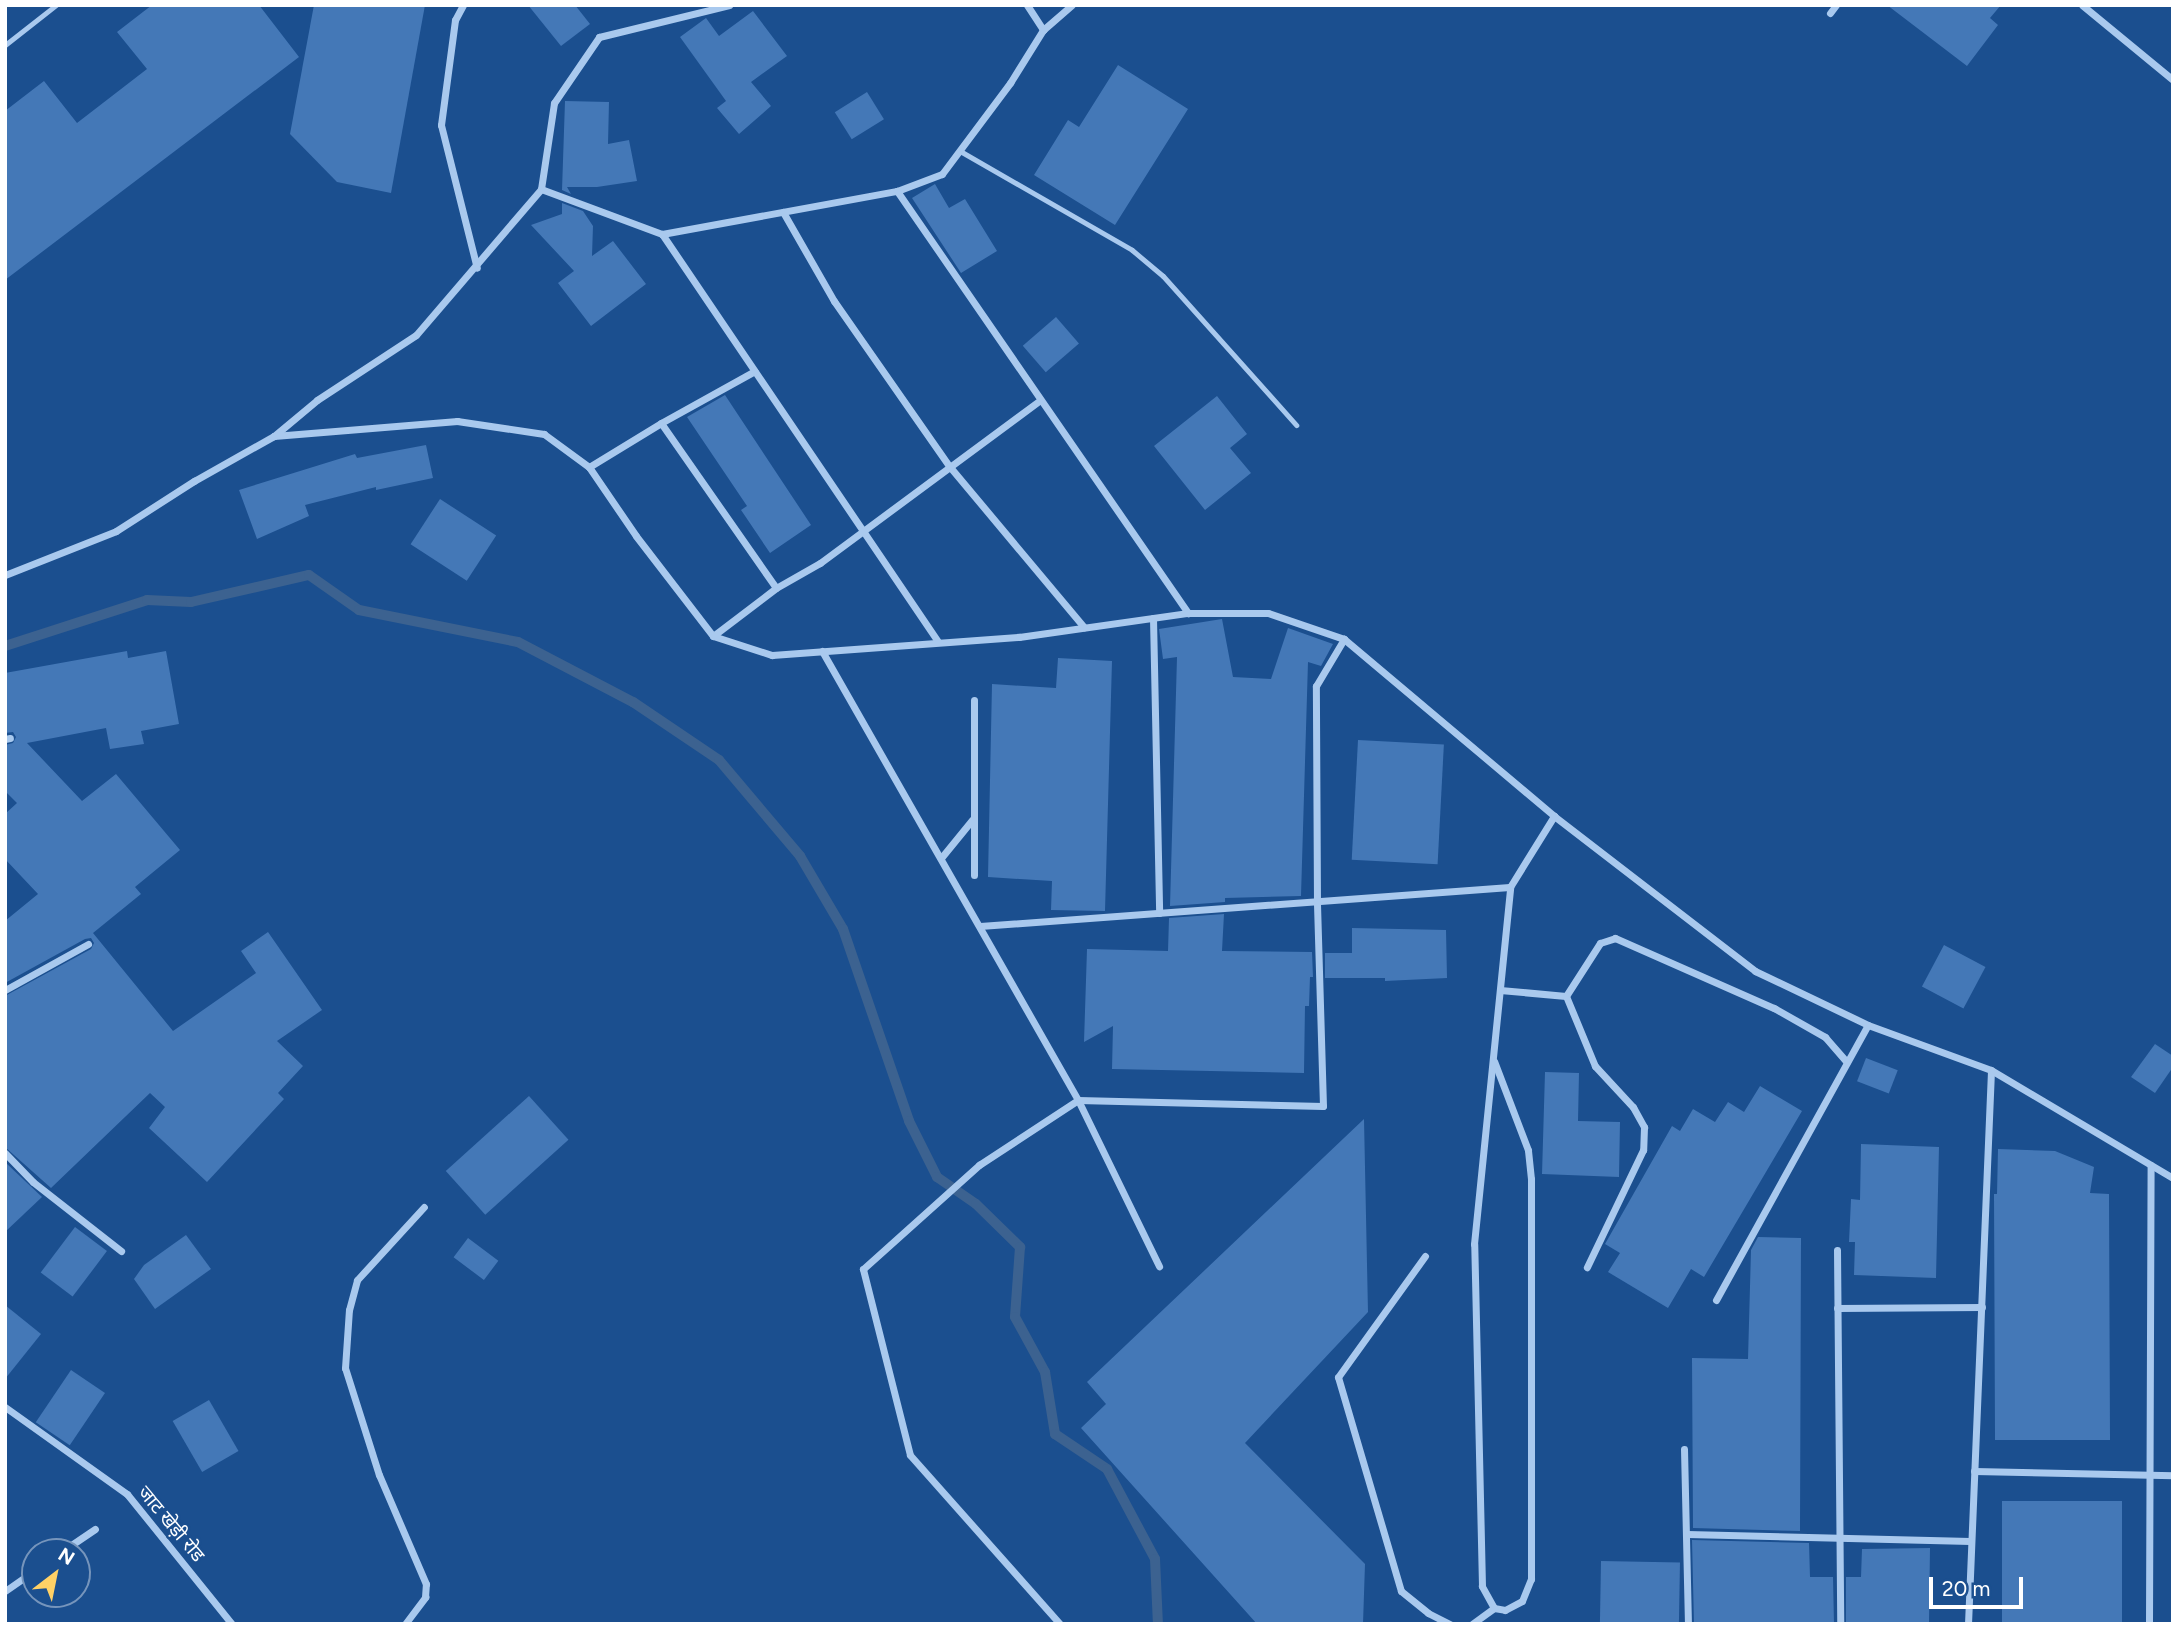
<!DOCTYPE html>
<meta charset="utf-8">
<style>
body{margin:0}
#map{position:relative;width:2178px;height:1629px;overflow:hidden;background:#1b4f8f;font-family:Figtree,"Noto Sans Devanagari",sans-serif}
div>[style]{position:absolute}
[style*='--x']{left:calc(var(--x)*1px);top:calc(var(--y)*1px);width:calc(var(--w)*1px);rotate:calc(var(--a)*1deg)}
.stream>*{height:10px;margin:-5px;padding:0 5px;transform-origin:5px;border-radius:5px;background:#3c6290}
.building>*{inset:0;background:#4478b7;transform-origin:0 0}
.service>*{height:5px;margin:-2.5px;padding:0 2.5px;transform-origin:2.5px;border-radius:2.5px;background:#a9c9ee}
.minor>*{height:7px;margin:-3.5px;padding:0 3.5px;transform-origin:3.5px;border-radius:3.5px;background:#a9c9ee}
span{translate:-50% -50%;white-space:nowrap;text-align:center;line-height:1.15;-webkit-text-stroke:5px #1b4f8f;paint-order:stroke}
.street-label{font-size:19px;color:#fff}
.frame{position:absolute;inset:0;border:7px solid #fff;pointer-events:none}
.north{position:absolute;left:21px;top:1538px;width:70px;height:70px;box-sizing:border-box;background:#1b4f8f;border:2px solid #7695bc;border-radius:50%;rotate:32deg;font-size:19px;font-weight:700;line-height:28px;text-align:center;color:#fff}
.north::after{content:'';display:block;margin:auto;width:24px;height:32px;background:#ffd166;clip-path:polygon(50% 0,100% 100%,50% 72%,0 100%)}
.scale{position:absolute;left:1929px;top:1577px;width:94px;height:32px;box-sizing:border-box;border:4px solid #fff;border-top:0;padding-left:9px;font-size:21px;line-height:24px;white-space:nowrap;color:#fff;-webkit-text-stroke:5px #1b4f8f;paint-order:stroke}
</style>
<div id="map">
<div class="stream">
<i style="--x:5;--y:646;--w:149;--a:-17.9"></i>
<i style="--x:147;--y:600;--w:44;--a:2.6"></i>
<i style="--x:191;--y:602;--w:121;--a:-12.9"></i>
<i style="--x:309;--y:575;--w:61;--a:35"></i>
<i style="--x:359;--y:610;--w:162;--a:11.4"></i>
<i style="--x:518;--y:642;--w:130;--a:27.6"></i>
<i style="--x:633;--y:702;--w:104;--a:34"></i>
<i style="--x:719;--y:760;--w:126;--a:49.8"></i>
<i style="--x:800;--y:856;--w:85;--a:59.5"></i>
<i style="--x:843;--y:929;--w:203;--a:71"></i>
<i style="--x:909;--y:1121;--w:63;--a:63.4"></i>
<i style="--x:937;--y:1177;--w:47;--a:34.7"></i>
<i style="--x:976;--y:1204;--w:62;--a:44.3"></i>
<i style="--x:1020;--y:1247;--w:70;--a:94.1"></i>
<i style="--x:1015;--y:1317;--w:63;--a:61.4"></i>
<i style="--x:1045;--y:1372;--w:63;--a:80.8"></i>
<i style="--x:1055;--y:1434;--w:63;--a:33.9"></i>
<i style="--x:1107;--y:1469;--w:102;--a:61.9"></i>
<i style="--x:1155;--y:1559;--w:65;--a:87.4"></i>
</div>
<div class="building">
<i style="clip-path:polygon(152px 5px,259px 5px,299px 57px,5px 280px,5px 111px,44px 81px,77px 123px,147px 69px,117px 32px)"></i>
<i style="clip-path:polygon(314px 5px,425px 5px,391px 193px,337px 182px,290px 134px)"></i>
<i style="clip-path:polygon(528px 5px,575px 5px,590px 24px,561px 46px)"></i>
<i style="clip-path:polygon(1887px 5px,2001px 5px,1990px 18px,1998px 25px,1967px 66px)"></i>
<i style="clip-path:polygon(753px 11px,787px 56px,751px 82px,771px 106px,739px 134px,717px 108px,726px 101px,680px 37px,706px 18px,719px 36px)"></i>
<i style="clip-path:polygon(1118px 65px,1188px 109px,1115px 225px,1034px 175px,1068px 120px,1079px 127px)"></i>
<i style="left:867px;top:92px;width:32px;height:38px;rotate:58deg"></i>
<i style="clip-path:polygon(565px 101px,609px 102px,608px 144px,629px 140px,637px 181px,597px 187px,567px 187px,571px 194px,562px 190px)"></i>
<i style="clip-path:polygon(935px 184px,949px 208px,965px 199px,997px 251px,961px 273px,912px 198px)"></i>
<i style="clip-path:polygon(562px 203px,583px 211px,593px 226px,592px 256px,613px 241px,646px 284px,591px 326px,558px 283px,574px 271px,531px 225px,562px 214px)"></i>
<i style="left:1056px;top:317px;width:35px;height:44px;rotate:49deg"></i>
<i style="clip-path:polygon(725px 395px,811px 525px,770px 553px,741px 510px,747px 506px,687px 417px)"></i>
<i style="clip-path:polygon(1217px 396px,1247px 434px,1230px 448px,1251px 473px,1205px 510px,1154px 446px)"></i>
<i style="clip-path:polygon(426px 445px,433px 478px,376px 490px,376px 487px,305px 505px,309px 516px,257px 539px,239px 490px,355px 454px,357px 458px)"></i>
<i style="left:440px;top:499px;width:67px;height:54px;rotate:33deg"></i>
<i style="clip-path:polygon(1222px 619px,1233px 677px,1271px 679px,1288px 628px,1333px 644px,1321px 666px,1308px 662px,1301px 896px,1225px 898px,1225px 902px,1170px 906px,1177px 657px,1163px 659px,1159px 629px)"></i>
<i style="clip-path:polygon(127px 651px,128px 658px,166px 651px,179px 724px,141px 731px,144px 744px,110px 749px,106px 728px,27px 743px,82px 801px,116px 774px,180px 850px,135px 887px,141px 894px,93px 933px,173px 1031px,256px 973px,241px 951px,268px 932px,322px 1010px,277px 1041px,303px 1066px,278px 1093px,284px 1099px,207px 1182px,149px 1128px,165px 1107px,150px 1093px,51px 1188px,5px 1147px,5px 996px,91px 949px,94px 943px,91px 938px,85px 939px,5px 983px,5px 921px,38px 894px,5px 859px,5px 814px,17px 803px,5px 791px,5px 745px,13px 743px,16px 737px,13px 732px,5px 733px,5px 673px)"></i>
<i style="clip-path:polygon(1058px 658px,1112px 661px,1105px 911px,1051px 910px,1052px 881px,988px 877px,992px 684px,1056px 688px)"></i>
<i style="left:1358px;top:740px;width:86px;height:120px;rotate:3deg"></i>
<i style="clip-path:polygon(1224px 914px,1222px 951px,1312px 952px,1313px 977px,1310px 977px,1309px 1006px,1305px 1006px,1304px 1073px,1112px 1069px,1113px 1026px,1084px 1042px,1087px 949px,1168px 951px,1169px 918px)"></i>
<i style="clip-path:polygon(1352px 928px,1446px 930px,1447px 978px,1385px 981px,1385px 978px,1325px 978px,1325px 953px,1352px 953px)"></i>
<i style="left:1944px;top:945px;width:47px;height:47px;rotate:28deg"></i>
<i style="clip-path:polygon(2155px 1044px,2173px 1056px,2173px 1067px,2155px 1093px,2131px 1077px)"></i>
<i style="left:1866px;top:1058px;width:34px;height:25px;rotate:21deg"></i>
<i style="clip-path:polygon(1545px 1072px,1579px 1073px,1578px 1121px,1620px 1122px,1619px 1177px,1542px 1174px)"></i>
<i style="clip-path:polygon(1760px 1086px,1802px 1111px,1704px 1277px,1691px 1269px,1668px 1308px,1608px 1272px,1620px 1253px,1605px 1244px,1672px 1126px,1680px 1131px,1693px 1109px,1715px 1122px,1728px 1102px,1744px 1112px)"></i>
<i style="left:529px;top:1096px;width:59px;height:112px;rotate:48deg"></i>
<i style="clip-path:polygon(1364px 1119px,1368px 1312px,1245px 1443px,1365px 1564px,1363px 1624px,1257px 1624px,1081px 1428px,1106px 1404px,1087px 1382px)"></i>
<i style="clip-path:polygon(1861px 1144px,1939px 1147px,1936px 1278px,1854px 1275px,1855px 1242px,1849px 1242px,1851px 1199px,1860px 1200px)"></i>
<i style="clip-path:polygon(1998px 1149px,2055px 1151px,2094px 1167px,2090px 1193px,2109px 1194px,2110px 1440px,1995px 1440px,1994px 1194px,1997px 1194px)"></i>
<i style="clip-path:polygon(5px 1162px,42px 1197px,5px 1232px)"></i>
<i style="left:75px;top:1227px;width:40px;height:57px;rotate:37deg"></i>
<i style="clip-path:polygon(186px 1235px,211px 1269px,155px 1309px,134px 1279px,144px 1265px)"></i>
<i style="clip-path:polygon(1758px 1237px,1801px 1238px,1800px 1531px,1693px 1528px,1692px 1358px,1748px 1359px,1751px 1250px)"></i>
<i style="left:468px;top:1238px;width:38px;height:24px;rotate:37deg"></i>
<i style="clip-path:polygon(5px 1305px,41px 1334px,5px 1379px)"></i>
<i style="left:71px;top:1370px;width:41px;height:63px;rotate:34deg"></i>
<i style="left:209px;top:1400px;width:59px;height:42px;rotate:60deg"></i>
<i style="left:2002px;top:1501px;width:120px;height:123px"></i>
<i style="clip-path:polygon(1692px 1540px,1809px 1543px,1810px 1577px,1833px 1577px,1834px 1624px,1694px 1624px)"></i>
<i style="clip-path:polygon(1930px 1548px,1929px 1624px,1846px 1624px,1846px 1577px,1861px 1577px,1862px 1549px)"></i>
<i style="left:1601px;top:1561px;width:79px;height:63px;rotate:1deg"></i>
</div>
<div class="service">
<i style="--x:5;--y:45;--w:65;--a:-38.1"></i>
<i style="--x:960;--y:151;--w:198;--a:29.9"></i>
<i style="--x:1132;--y:250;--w:40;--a:40"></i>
<i style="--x:1163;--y:276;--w:200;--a:48.2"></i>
</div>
<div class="minor">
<i style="--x:463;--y:5;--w:17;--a:118"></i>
<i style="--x:455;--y:20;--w:106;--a:97.6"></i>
<i style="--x:441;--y:125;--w:147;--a:75.9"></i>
<i style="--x:1027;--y:5;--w:30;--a:57"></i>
<i style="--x:2082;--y:5;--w:118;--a:39.5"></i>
<i style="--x:1830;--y:13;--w:10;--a:-53"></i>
<i style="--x:541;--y:189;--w:129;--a:20.4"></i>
<i style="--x:662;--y:234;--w:239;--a:-10.4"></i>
<i style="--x:897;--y:191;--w:48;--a:-20.7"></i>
<i style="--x:942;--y:174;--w:114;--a:-53.2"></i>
<i style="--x:1010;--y:83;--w:62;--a:-58.1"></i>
<i style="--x:1043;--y:30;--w:38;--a:-41"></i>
<i style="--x:897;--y:191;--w:513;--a:55.41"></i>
<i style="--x:783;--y:212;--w:103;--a:60.2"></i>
<i style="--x:834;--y:301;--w:203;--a:55.1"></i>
<i style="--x:950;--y:467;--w:209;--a:50.1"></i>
<i style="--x:662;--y:234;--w:492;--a:55.9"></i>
<i style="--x:661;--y:423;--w:201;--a:55.1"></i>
<i style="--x:776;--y:588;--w:51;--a:-29.6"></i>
<i style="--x:820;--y:563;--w:272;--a:-36.5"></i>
<i style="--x:274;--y:436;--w:56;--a:-39.9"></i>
<i style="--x:317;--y:400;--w:118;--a:-33.3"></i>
<i style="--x:416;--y:335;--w:192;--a:-49.4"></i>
<i style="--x:541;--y:189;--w:87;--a:-81.4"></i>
<i style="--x:554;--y:103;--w:80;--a:-55.7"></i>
<i style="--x:599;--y:37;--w:134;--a:-13.8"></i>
<i style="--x:589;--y:467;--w:84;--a:-31.4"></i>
<i style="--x:661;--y:423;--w:107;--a:-29"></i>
<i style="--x:5;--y:575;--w:119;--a:-21.6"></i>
<i style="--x:116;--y:531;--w:93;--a:-32.7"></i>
<i style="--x:194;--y:481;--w:92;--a:-29.4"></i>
<i style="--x:274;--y:436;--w:184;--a:-4.7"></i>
<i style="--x:457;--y:421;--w:88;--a:8.5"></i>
<i style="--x:544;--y:434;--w:56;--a:36.3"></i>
<i style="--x:589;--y:467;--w:83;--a:55.7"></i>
<i style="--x:636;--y:536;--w:126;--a:52.4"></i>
<i style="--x:713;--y:636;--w:62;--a:17.9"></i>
<i style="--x:772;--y:655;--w:248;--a:-4.2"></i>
<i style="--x:1019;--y:637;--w:171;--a:-8.1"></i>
<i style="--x:1188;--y:613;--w:80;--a:0"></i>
<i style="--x:1268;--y:613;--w:80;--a:18.9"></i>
<i style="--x:1344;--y:639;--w:275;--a:40.1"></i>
<i style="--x:1554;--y:816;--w:254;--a:37.6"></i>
<i style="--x:1755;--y:971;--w:125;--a:25.5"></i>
<i style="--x:1868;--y:1025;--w:131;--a:20.1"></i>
<i style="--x:1991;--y:1070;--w:212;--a:30.7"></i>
<i style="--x:1153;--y:618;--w:295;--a:88.8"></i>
<i style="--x:713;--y:636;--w:79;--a:-37.3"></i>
<i style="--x:822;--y:651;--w:517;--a:60.31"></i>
<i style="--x:1078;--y:1100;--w:185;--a:64"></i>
<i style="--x:5;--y:739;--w:5;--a:-11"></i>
<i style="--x:941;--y:858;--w:49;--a:-50.8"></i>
<i style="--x:974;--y:875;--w:175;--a:-90"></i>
<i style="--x:980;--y:926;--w:531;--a:-4.21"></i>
<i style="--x:5;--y:990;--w:95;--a:-29"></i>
<i style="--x:1500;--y:990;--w:66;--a:5.2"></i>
<i style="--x:1566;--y:996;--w:63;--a:-57.3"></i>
<i style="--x:1600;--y:943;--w:16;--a:-18"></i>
<i style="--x:1615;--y:938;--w:174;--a:23.8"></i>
<i style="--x:1774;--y:1008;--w:59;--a:29.6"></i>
<i style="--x:1825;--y:1037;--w:33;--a:49"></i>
<i style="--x:1566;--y:996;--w:76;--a:67.5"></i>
<i style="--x:1595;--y:1066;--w:56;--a:47.2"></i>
<i style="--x:1633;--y:1107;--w:23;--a:61"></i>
<i style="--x:1644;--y:1127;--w:23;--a:92"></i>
<i style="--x:1643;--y:1150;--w:130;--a:115.6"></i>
<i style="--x:5;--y:1153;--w:40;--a:46"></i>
<i style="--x:33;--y:1182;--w:112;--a:38.1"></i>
<i style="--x:1837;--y:1250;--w:374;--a:89.5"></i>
<i style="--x:1425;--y:1256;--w:149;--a:125.7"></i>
<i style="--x:1338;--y:1377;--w:223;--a:73.6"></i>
<i style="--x:1401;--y:1591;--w:35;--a:39"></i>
<i style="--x:1428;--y:1613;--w:25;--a:27"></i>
<i style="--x:1716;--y:1300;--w:314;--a:-61.1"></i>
<i style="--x:1837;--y:1308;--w:145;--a:-0.4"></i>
<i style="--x:5;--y:1407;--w:150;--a:35.5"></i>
<i style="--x:127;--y:1494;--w:167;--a:51.1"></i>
<i style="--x:1684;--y:1449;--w:175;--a:88.7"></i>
<i style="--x:1974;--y:1471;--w:199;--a:1.2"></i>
<i style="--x:1687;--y:1534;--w:283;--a:1.4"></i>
<i style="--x:61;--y:1552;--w:41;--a:-34.1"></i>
<i style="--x:5;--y:1591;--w:37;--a:-35"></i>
<i style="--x:1494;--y:1608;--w:11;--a:10"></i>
<i style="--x:1505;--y:1610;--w:19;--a:-28"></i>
<i style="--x:1522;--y:1601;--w:24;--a:-68"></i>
<i style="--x:1531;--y:1579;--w:400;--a:-90"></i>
<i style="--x:1531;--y:1179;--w:29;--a:-96"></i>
<i style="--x:1528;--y:1150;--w:95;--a:-110.9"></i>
<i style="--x:405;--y:1624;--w:34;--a:-53"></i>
<i style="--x:425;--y:1597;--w:13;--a:-86"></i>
<i style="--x:426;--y:1584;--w:119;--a:-113.3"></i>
<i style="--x:379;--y:1475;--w:112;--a:-107.6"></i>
<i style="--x:345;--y:1368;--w:58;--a:-86.1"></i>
<i style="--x:349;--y:1310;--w:31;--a:-75"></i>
<i style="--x:357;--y:1280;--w:99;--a:-47.5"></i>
<i style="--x:1060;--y:1624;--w:226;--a:-131.6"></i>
<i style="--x:910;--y:1455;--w:192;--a:-104.2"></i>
<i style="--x:863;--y:1269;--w:156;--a:-41.9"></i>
<i style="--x:979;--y:1165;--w:118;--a:-33.3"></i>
<i style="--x:1078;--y:1100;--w:245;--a:1.4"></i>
<i style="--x:1323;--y:1106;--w:203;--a:-91.7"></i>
<i style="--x:1317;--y:903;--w:217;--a:-90.3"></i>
<i style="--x:1316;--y:686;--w:55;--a:-59.2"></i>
<i style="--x:1472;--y:1624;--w:27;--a:-36"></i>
<i style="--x:1494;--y:1608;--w:25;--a:-119"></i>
<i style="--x:1482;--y:1586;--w:342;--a:-91.3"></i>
<i style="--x:1474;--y:1244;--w:359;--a:-84.2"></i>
<i style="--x:1510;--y:887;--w:84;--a:-58.2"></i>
<i style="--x:1968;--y:1624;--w:554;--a:-87.62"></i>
<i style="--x:2149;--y:1624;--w:459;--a:-89.8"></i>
</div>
<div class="street-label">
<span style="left:171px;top:1524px;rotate:50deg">जाट खेड़ी रोड</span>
</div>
<div class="frame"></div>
<div class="north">N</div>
<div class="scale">20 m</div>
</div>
